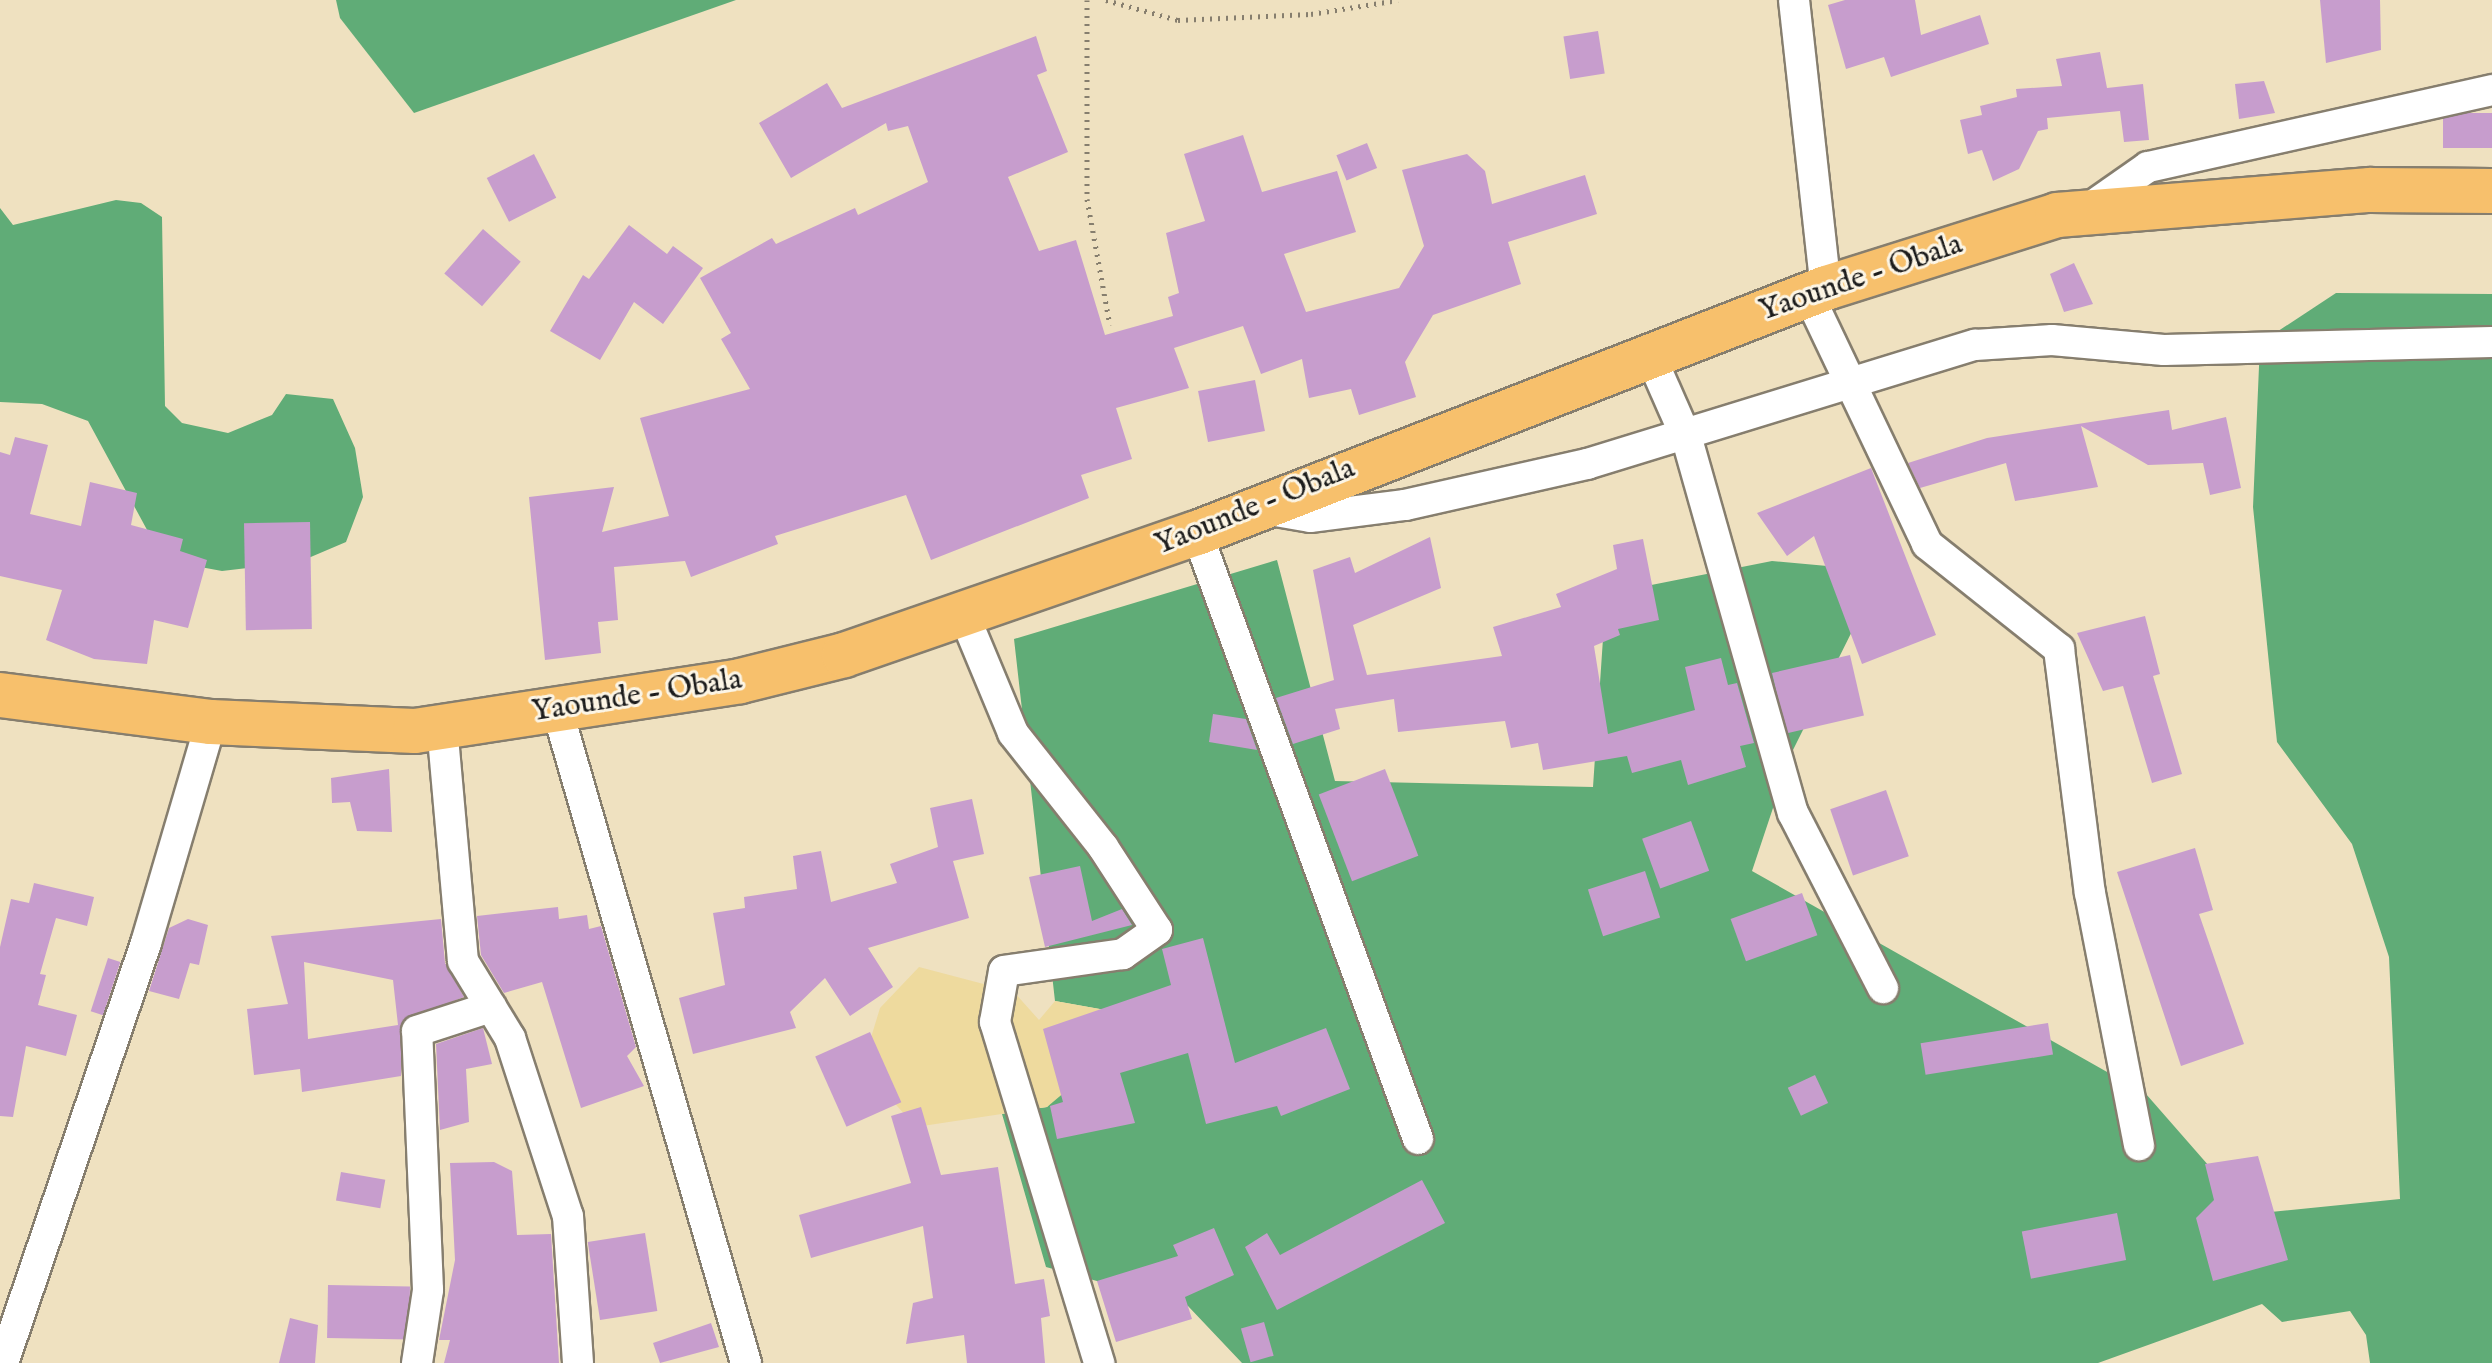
<!DOCTYPE html>
<style>
body{margin:0}
#map{position:relative;width:2492px;height:1363px;overflow:hidden;background:#efe1c0;font-family:"IM FELL English",serif}
div>[style]{position:absolute}
[style*='--x']{left:calc(var(--x)*1px);top:calc(var(--y)*1px);width:calc(var(--w)*1px);rotate:calc(var(--a)*1deg)}
.forest>*{inset:0;background:#60ac77}
.sand>*{inset:0;background:#eeda9e}
.building>*{inset:0;background:#c79dcd;transform-origin:0 0}
.path>*{height:5px;margin-top:-2.5px;transform-origin:0;background:repeating-linear-gradient(90deg,#867e6e 0 2px,transparent 0 8px)}
.roads{filter:drop-shadow(2px 0 #867e6e) drop-shadow(-2px 0 #867e6e) drop-shadow(0 2px #867e6e) drop-shadow(0 -2px #867e6e)}
.minor>*{height:30px;margin:-15px;padding:0 15px;transform-origin:15px;border-radius:15px;background:#fff}
.highway>*{height:44px;margin:-22px;padding:0 22px;transform-origin:22px;border-radius:22px;background:#f7c06c}
span{translate:-50% -50%;white-space:nowrap;text-align:center;line-height:1.15;-webkit-text-stroke:6px #fcf5e5;paint-order:stroke}
.street-label{font-size:30px;color:#1c1c1c}
</style>
<div id="map">
<div class="forest">
<i style="clip-path:polygon(336px 0,736px 0,414px 113px,340px 18px)"></i>
<i style="clip-path:polygon(116px 200px,141px 203px,162px 217px,165px 406px,182px 423px,228px 433px,272px 415px,286px 394px,333px 399px,355px 448px,363px 497px,346px 542px,299px 562px,222px 571px,195px 566px,152px 539px,88px 421px,42px 404px,0 402px,0 208px,13px 225px)"></i>
<i style="clip-path:polygon(2336px 293px,2492px 294px,2492px 1363px,2370px 1363px,2366px 1335px,2350px 1311px,2282px 1322px,2262px 1304px,2098px 1363px,1242px 1363px,1188px 1306px,1046px 1267px,1002px 1114px,1047px 1107px,1122px 1013px,1055px 1001px,1014px 639px,1277px 560px,1335px 781px,1593px 787px,1606px 594px,1772px 561px,1882px 571px,1791px 754px,1752px 871px,2146px 1094px,2251px 1214px,2400px 1199px,2389px 957px,2352px 844px,2277px 742px,2253px 507px,2260px 343px)"></i>
</div>
<div class="sand">
<i style="clip-path:polygon(919px 967px,1014px 992px,1039px 1020px,1055px 1001px,1122px 1013px,1122px 1044px,1047px 1107px,916px 1127px,862px 1067px,880px 1008px)"></i>
</div>
<div class="building">
<i style="clip-path:polygon(1845px 0,1915px 0,1921px 35px,1980px 15px,1989px 44px,1891px 77px,1884px 57px,1846px 69px,1828px 5px)"></i>
<i style="clip-path:polygon(2320px 0,2380px 0,2381px 50px,2326px 63px)"></i>
<i style="left:1598px;top:31px;width:43px;height:35px;rotate:81deg"></i>
<i style="clip-path:polygon(1036px 36px,1047px 71px,1037px 75px,1068px 152px,1008px 177px,1039px 251px,1076px 240px,1105px 335px,1173px 316px,1168px 297px,1179px 293px,1166px 233px,1205px 221px,1184px 154px,1243px 135px,1262px 192px,1337px 171px,1356px 232px,1284px 254px,1306px 312px,1399px 288px,1424px 246px,1402px 170px,1467px 154px,1485px 171px,1492px 204px,1585px 175px,1597px 214px,1508px 242px,1521px 284px,1433px 315px,1405px 362px,1416px 397px,1359px 415px,1351px 389px,1309px 398px,1302px 359px,1261px 374px,1243px 326px,1174px 348px,1189px 388px,1116px 408px,1132px 459px,1081px 475px,1089px 498px,931px 560px,906px 495px,775px 536px,778px 544px,691px 577px,685px 561px,614px 567px,618px 620px,598px 622px,601px 653px,545px 660px,529px 497px,614px 487px,602px 532px,669px 516px,640px 418px,750px 389px,721px 339px,731px 333px,700px 278px,772px 238px,776px 244px,855px 208px,858px 215px,928px 182px,908px 126px,888px 131px,886px 123px,791px 178px,759px 123px,827px 83px,842px 108px)"></i>
<i style="clip-path:polygon(2100px 52px,2107px 88px,2143px 84px,2149px 140px,2124px 142px,2120px 111px,2047px 118px,2048px 129px,2038px 131px,2019px 169px,1993px 181px,1982px 150px,1968px 154px,1960px 120px,1982px 115px,1980px 106px,2017px 97px,2016px 89px,2062px 86px,2056px 59px)"></i>
<i style="clip-path:polygon(2264px 81px,2275px 113px,2239px 119px,2235px 84px)"></i>
<i style="left:2492px;top:113px;width:35px;height:49px;rotate:90deg"></i>
<i style="left:1367px;top:143px;width:27px;height:33px;rotate:68deg"></i>
<i style="left:534px;top:154px;width:49px;height:53px;rotate:63deg"></i>
<i style="clip-path:polygon(629px 225px,667px 254px,673px 246px,703px 268px,663px 324px,634px 302px,600px 360px,550px 331px,583px 275px,589px 279px)"></i>
<i style="left:483px;top:229px;width:50px;height:59px;rotate:41deg"></i>
<i style="clip-path:polygon(2074px 263px,2093px 304px,2064px 312px,2050px 274px)"></i>
<i style="left:1255px;top:380px;width:52px;height:58px;rotate:79deg"></i>
<i style="clip-path:polygon(2169px 410px,2172px 430px,2226px 417px,2241px 488px,2210px 495px,2203px 463px,2148px 465px,2081px 426px,2098px 487px,2015px 501px,2006px 463px,1920px 488px,1908px 463px,1987px 438px)"></i>
<i style="clip-path:polygon(15px 437px,48px 445px,30px 514px,81px 526px,90px 482px,137px 493px,131px 525px,183px 539px,180px 551px,207px 560px,188px 628px,154px 620px,147px 664px,94px 659px,46px 640px,62px 590px,0 576px,0 452px,10px 455px)"></i>
<i style="clip-path:polygon(1871px 468px,1936px 635px,1862px 664px,1814px 536px,1787px 556px,1757px 513px)"></i>
<i style="left:310px;top:522px;width:107px;height:66px;rotate:89deg"></i>
<i style="clip-path:polygon(1430px 537px,1441px 588px,1353px 625px,1367px 675px,1502px 656px,1493px 627px,1561px 607px,1556px 594px,1617px 569px,1613px 545px,1643px 539px,1659px 620px,1618px 629px,1620px 635px,1594px 646px,1608px 734px,1695px 710px,1685px 667px,1721px 658px,1728px 685px,1737px 683px,1754px 743px,1740px 746px,1746px 767px,1688px 785px,1681px 760px,1632px 773px,1627px 756px,1543px 770px,1538px 743px,1511px 748px,1505px 721px,1398px 732px,1394px 699px,1335px 709px,1340px 729px,1293px 744px,1276px 698px,1334px 680px,1313px 570px,1350px 557px,1355px 573px)"></i>
<i style="clip-path:polygon(2145px 616px,2160px 674px,2153px 676px,2182px 774px,2152px 783px,2123px 686px,2103px 691px,2077px 633px)"></i>
<i style="left:1850px;top:655px;width:62px;height:80px;rotate:77deg"></i>
<i style="clip-path:polygon(1213px 714px,1246px 719px,1257px 750px,1209px 742px)"></i>
<i style="clip-path:polygon(389px 769px,392px 832px,357px 831px,350px 802px,332px 803px,331px 778px)"></i>
<i style="left:1385px;top:769px;width:93px;height:71px;rotate:69deg"></i>
<i style="left:1886px;top:790px;width:70px;height:59px;rotate:71deg"></i>
<i style="clip-path:polygon(972px 799px,984px 854px,953px 861px,969px 918px,868px 948px,893px 987px,850px 1016px,825px 978px,790px 1012px,796px 1028px,693px 1054px,679px 998px,725px 985px,713px 913px,745px 908px,744px 897px,797px 889px,793px 856px,821px 851px,831px 902px,897px 883px,890px 864px,938px 847px,930px 808px)"></i>
<i style="left:1691px;top:821px;width:53px;height:52px;rotate:70deg"></i>
<i style="clip-path:polygon(2195px 848px,2213px 910px,2199px 914px,2244px 1044px,2181px 1066px,2117px 872px)"></i>
<i style="clip-path:polygon(1080px 866px,1092px 921px,1122px 909px,1132px 925px,1045px 947px,1029px 877px)"></i>
<i style="left:1645px;top:871px;width:49px;height:60px;rotate:72deg"></i>
<i style="clip-path:polygon(34px 883px,94px 897px,87px 926px,56px 918px,40px 974px,46px 975px,38px 1005px,77px 1015px,66px 1056px,26px 1046px,13px 1117px,0 1116px,0 947px,11px 899px,29px 903px)"></i>
<i style="left:1802px;top:893px;width:45px;height:76px;rotate:70deg"></i>
<i style="clip-path:polygon(558px 907px,559px 919px,587px 915px,589px 929px,601px 926px,636px 1047px,627px 1056px,644px 1086px,581px 1108px,542px 982px,504px 993px,481px 955px,477px 916px)"></i>
<i style="clip-path:polygon(188px 919px,208px 925px,199px 965px,190px 963px,179px 999px,149px 991px,169px 928px)"></i>
<i style="clip-path:polygon(evenodd,441px 919px,445px 963px,464px 997px,403px 1020px,401px 1076px,302px 1092px,300px 1069px,254px 1075px,247px 1009px,288px 1004px,271px 936px,441px 919px,304px 962px,393px 980px,398px 1025px,308px 1039px,304px 962px)"></i>
<i style="clip-path:polygon(1203px 938px,1235px 1063px,1326px 1028px,1350px 1089px,1281px 1116px,1277px 1106px,1206px 1124px,1188px 1053px,1120px 1073px,1135px 1123px,1057px 1139px,1050px 1106px,1063px 1102px,1043px 1029px,1171px 985px,1162px 949px)"></i>
<i style="left:108px;top:958px;width:13px;height:56px;rotate:18deg"></i>
<i style="left:2048px;top:1023px;width:32px;height:129px;rotate:81deg"></i>
<i style="clip-path:polygon(483px 1028px,492px 1064px,466px 1069px,469px 1122px,440px 1130px,436px 1044px)"></i>
<i style="left:870px;top:1032px;width:77px;height:60px;rotate:66deg"></i>
<i style="left:1815px;top:1075px;width:31px;height:30px;rotate:65deg"></i>
<i style="clip-path:polygon(921px 1107px,941px 1175px,998px 1167px,1015px 1284px,1044px 1279px,1050px 1316px,1041px 1318px,1045px 1363px,967px 1363px,964px 1335px,906px 1344px,913px 1303px,933px 1298px,923px 1226px,811px 1258px,799px 1215px,911px 1183px,891px 1116px)"></i>
<i style="clip-path:polygon(2258px 1156px,2288px 1260px,2213px 1281px,2196px 1218px,2214px 1200px,2205px 1164px)"></i>
<i style="clip-path:polygon(494px 1162px,512px 1171px,517px 1235px,551px 1234px,559px 1363px,444px 1363px,450px 1340px,439px 1340px,455px 1260px,450px 1163px)"></i>
<i style="left:341px;top:1172px;width:45px;height:29px;rotate:10deg"></i>
<i style="clip-path:polygon(1422px 1180px,1445px 1223px,1277px 1310px,1245px 1247px,1267px 1233px,1280px 1255px)"></i>
<i style="left:2117px;top:1213px;width:48px;height:97px;rotate:79deg"></i>
<i style="clip-path:polygon(1214px 1228px,1234px 1275px,1185px 1297px,1192px 1319px,1116px 1342px,1097px 1281px,1178px 1256px,1173px 1245px)"></i>
<i style="left:645px;top:1233px;width:79px;height:58px;rotate:81deg"></i>
<i style="left:328px;top:1285px;width:82px;height:53px;rotate:1deg"></i>
<i style="clip-path:polygon(290px 1318px,318px 1325px,315px 1363px,279px 1363px)"></i>
<i style="left:1264px;top:1322px;width:35px;height:24px;rotate:74deg"></i>
<i style="clip-path:polygon(711px 1323px,719px 1347px,660px 1363px,653px 1343px)"></i>
</div>
<div class="path">
<i style="--x:1087;--y:0;--w:199;--a:90"></i>
<i style="--x:1087;--y:199;--w:128;--a:79.7"></i>
<i style="--x:1106;--y:0;--w:75;--a:15.5"></i>
<i style="--x:1178;--y:20;--w:133;--a:-2.6"></i>
<i style="--x:1311;--y:14;--w:88;--a:-9.1"></i>
</div>
<div class="roads">
<div class="minor">
<i style="--x:1794;--y:0;--w:290;--a:83.7"></i>
<i style="--x:2088;--y:209;--w:73;--a:-35"></i>
<i style="--x:2148;--y:167;--w:353;--a:-12.6"></i>
<i style="--x:1808;--y:294;--w:277;--a:64.5"></i>
<i style="--x:1927;--y:544;--w:169;--a:38.5"></i>
<i style="--x:2059;--y:649;--w:246;--a:82.8"></i>
<i style="--x:2090;--y:893;--w:257;--a:79"></i>
<i style="--x:1649;--y:353;--w:94;--a:66.2"></i>
<i style="--x:1687;--y:439;--w:389;--a:74.2"></i>
<i style="--x:1793;--y:813;--w:197;--a:62.8"></i>
<i style="--x:1264;--y:509;--w:47;--a:9.9"></i>
<i style="--x:1310;--y:517;--w:96;--a:-7.2"></i>
<i style="--x:1405;--y:505;--w:187;--a:-12.7"></i>
<i style="--x:1587;--y:464;--w:406;--a:-17.1"></i>
<i style="--x:1975;--y:345;--w:77;--a:-3.7"></i>
<i style="--x:2052;--y:340;--w:112;--a:5.1"></i>
<i style="--x:2164;--y:350;--w:328;--a:-1.4"></i>
<i style="--x:1197;--y:533;--w:645;--a:69.96"></i>
<i style="--x:964;--y:615;--w:128;--a:67.4"></i>
<i style="--x:1013;--y:733;--w:145;--a:51.7"></i>
<i style="--x:1103;--y:847;--w:99;--a:57"></i>
<i style="--x:1157;--y:930;--w:42;--a:144.8"></i>
<i style="--x:1123;--y:954;--w:120;--a:171.9"></i>
<i style="--x:1004;--y:971;--w:52;--a:100"></i>
<i style="--x:995;--y:1022;--w:357;--a:73"></i>
<i style="--x:557;--y:709;--w:681;--a:73.88"></i>
<i style="--x:442;--y:726;--w:236;--a:84.9"></i>
<i style="--x:463;--y:961;--w:90;--a:58.6"></i>
<i style="--x:510;--y:1038;--w:187;--a:72"></i>
<i style="--x:568;--y:1216;--w:147;--a:86.1"></i>
<i style="--x:3;--y:1363;--w:444;--a:-71.2"></i>
<i style="--x:146;--y:943;--w:230;--a:-73.6"></i>
<i style="--x:417;--y:1363;--w:74;--a:-81.4"></i>
<i style="--x:428;--y:1290;--w:259;--a:-92.4"></i>
<i style="--x:417;--y:1031;--w:78;--a:-18"></i>
</div>
<div class="highway">
<i style="--x:0;--y:695;--w:213;--a:7.3"></i>
<i style="--x:211;--y:722;--w:204;--a:2.5"></i>
<i style="--x:415;--y:731;--w:329;--a:-8.7"></i>
<i style="--x:740;--y:681;--w:107;--a:-14"></i>
<i style="--x:844;--y:655;--w:373;--a:-19.1"></i>
<i style="--x:1197;--y:533;--w:675;--a:-21.28"></i>
<i style="--x:1826;--y:288;--w:242;--a:-17.5"></i>
<i style="--x:2057;--y:215;--w:314;--a:-4.6"></i>
<i style="--x:2370;--y:190;--w:122;--a:0.5"></i>
</div>
</div>
<div class="street-label">
<span style="left:1861px;top:278px;rotate:-19deg">Yaounde - Obala</span>
<span style="left:1255px;top:507px;rotate:-22deg">Yaounde - Obala</span>
<span style="left:637px;top:696px;rotate:-9deg">Yaounde - Obala</span>
</div>
</div>
